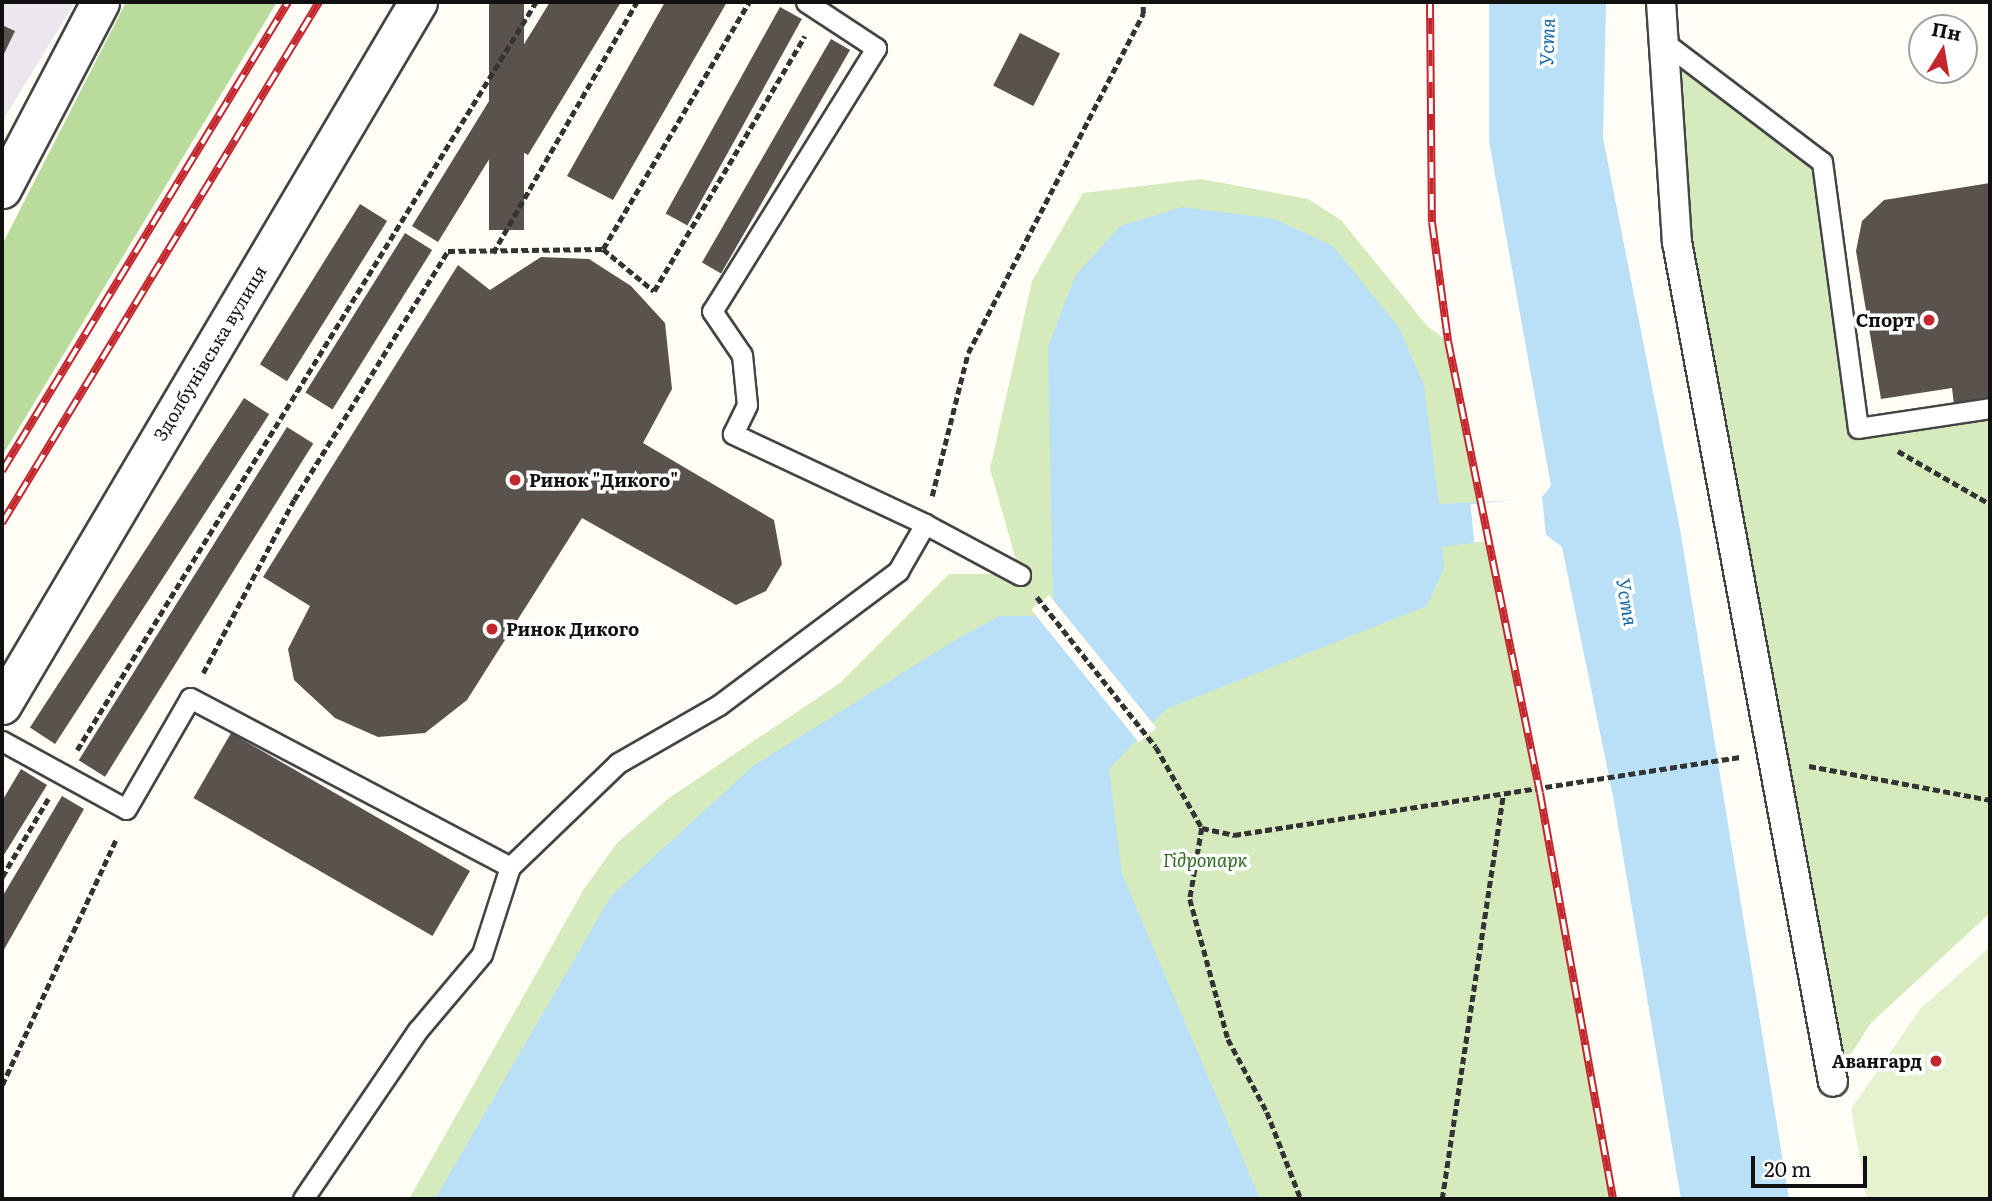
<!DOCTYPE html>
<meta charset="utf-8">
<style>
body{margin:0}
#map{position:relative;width:1992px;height:1201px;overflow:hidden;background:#fffdf5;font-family:Literata,serif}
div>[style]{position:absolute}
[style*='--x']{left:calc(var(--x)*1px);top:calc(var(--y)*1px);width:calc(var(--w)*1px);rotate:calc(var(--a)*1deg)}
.industrial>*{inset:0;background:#eee6ef}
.green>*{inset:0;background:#d5ebbd}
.forest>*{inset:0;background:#b9dc9c}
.pitch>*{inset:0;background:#e6f2cf}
.water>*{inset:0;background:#b9e0f7}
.pier>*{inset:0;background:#fffdf5;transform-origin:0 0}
.building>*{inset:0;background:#5a524d;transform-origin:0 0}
.path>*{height:4.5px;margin-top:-2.25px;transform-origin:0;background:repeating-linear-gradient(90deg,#333 0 7px,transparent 0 10.5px)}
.roads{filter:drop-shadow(2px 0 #444) drop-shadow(-2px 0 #444) drop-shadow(0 2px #444) drop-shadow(0 -2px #444)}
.service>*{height:19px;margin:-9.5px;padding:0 9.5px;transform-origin:9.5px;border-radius:9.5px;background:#fff}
.pedestrian>*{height:28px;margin:-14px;padding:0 14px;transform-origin:14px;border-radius:14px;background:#fff}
.minor>*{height:37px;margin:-18.5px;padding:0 18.5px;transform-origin:18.5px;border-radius:18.5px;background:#fff}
.rail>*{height:8px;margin-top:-4px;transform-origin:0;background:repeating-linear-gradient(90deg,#fff 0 16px,#c4262e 0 32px);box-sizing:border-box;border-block:2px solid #c4262e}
.dots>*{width:19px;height:19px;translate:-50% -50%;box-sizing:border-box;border:4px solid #fff;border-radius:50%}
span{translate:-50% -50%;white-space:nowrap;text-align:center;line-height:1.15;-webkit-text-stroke:7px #fff;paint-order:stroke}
.poi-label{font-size:18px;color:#111;font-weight:700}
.right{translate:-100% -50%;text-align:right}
.left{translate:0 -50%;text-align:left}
.street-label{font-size:18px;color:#111}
.park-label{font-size:18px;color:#2f6b1f;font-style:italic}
.water-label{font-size:19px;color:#1768a6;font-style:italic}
.frame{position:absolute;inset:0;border:4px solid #111;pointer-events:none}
.north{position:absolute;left:1908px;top:14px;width:70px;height:70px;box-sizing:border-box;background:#fff;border:2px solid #a0a0a0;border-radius:50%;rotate:11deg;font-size:19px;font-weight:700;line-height:28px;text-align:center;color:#111}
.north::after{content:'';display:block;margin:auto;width:24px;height:32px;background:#c4262e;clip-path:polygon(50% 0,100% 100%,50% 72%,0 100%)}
.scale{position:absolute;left:1751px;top:1156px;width:116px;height:32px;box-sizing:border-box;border:4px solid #111;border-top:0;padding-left:9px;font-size:21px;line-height:24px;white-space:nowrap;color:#111;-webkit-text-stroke:5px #fff;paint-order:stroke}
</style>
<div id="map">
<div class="industrial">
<i style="clip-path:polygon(2px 2px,75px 2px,2px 122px)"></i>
</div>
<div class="green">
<i style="clip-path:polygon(1660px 39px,1822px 162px,1858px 428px,1990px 408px,1990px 913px,1871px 1023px,1833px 1082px,1731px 520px)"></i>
<i style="clip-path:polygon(1201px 179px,1308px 199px,1341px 220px,1428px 327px,1448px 341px,1540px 793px,1613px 1199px,409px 1199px,584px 889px,617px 843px,669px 798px,840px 683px,949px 574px,1020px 574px,990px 469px,1032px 281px,1083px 193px)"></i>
</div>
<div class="forest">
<i style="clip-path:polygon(126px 2px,277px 2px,2px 456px,2px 245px)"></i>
</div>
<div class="pitch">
<i style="clip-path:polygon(1990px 947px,1990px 1199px,1867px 1199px,1851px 1109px,1921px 1008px)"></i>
</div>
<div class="water">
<i style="clip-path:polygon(1489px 2px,1606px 2px,1603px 138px,1680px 529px,1789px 1199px,1681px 1199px,1613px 796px,1562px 547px,1544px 533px,1442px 547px,1444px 568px,1427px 606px,1166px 709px,1109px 769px,1122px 874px,1260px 1199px,435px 1199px,611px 896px,753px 766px,960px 637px,1000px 616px,1035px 616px,1053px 598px,1048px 347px,1075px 276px,1120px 226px,1182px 207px,1275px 219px,1333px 246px,1399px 328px,1424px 385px,1439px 504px,1540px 499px,1551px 486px,1489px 141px)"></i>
</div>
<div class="pier">
<i style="left:1542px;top:497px;width:38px;height:72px;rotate:84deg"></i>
<i style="left:1049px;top:595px;width:171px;height:23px;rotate:51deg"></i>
</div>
<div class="building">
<i style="left:489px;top:2px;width:35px;height:228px"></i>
<i style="clip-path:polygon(550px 2px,621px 2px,528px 155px,501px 140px,438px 242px,412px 226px)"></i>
<i style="clip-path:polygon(665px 2px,727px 2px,613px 200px,567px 176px)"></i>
<i style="left:780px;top:7px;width:25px;height:236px;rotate:29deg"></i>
<i style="clip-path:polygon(2px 25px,15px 31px,2px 58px)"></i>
<i style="left:1020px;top:33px;width:45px;height:59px;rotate:27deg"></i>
<i style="left:831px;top:39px;width:22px;height:258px;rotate:30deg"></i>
<i style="clip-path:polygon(1990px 183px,1990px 399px,1954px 405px,1952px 388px,1881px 399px,1856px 251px,1862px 221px,1884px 200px)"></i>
<i style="left:360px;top:204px;width:32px;height:189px;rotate:32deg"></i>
<i style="left:405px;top:233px;width:32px;height:188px;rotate:32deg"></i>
<i style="clip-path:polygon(541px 257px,589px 259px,631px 286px,665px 323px,672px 389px,643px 443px,774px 520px,782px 564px,766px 591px,736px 605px,582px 518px,467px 700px,425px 733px,378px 737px,335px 718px,294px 680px,288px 649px,310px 606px,263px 577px,458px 265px,490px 290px)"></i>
<i style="left:244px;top:398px;width:30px;height:393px;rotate:33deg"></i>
<i style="left:287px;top:427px;width:31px;height:393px;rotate:32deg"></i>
<i style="left:231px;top:733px;width:276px;height:75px;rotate:30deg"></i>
<i style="clip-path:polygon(21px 769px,47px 785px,2px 858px,2px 801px)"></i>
<i style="clip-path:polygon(62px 796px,84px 809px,2px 953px,2px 897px)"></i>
</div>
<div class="path">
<i style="--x:603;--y:249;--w:287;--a:-59.4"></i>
<i style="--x:493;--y:253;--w:289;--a:-60.2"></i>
<i style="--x:1898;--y:451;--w:106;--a:29.9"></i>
<i style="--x:932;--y:496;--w:147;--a:-75.9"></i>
<i style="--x:968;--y:353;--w:382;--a:-62.7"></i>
<i style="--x:1143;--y:14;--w:12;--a:-90"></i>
<i style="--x:1037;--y:597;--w:191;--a:51.6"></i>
<i style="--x:1156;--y:747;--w:93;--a:60.4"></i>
<i style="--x:1202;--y:828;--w:72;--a:99.6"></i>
<i style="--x:1190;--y:899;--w:145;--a:74.8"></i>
<i style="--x:1228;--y:1039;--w:83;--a:61.9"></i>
<i style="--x:1267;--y:1112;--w:93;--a:68.7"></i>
<i style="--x:203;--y:673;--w:195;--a:-62.3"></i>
<i style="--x:294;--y:500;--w:293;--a:-58.3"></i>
<i style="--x:448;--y:251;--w:155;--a:-0.7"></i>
<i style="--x:603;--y:249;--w:66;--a:39.5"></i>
<i style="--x:654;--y:291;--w:296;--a:-59.4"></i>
<i style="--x:77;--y:750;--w:878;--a:-58.47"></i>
<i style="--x:1809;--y:766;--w:184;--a:10.6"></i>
<i style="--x:1202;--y:828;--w:33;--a:12"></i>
<i style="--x:1234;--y:835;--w:512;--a:-8.76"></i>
<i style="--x:2;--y:877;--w:91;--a:-59.5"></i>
<i style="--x:2;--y:1085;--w:273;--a:-65.1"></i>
<i style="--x:1442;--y:1199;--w:409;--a:-81.4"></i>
</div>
<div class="roads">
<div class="service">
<i style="--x:806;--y:2;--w:84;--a:33.3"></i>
<i style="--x:876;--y:48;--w:310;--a:121.9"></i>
<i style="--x:712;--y:311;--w:53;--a:55.7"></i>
<i style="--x:742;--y:355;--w:50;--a:84.3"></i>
<i style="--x:747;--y:405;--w:32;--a:116"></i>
<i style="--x:733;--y:434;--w:212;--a:25.1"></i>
<i style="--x:1660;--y:39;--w:203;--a:37.2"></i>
<i style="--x:1822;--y:162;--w:268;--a:82.3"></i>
<i style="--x:1858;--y:428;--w:134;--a:-8.6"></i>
<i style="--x:2;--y:741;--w:141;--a:28.7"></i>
<i style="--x:126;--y:809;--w:128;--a:-60"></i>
<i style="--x:190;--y:698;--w:362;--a:27.8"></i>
<i style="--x:510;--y:867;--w:150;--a:-43.9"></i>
<i style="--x:618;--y:763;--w:116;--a:-29.9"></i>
<i style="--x:719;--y:705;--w:224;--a:-36.8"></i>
<i style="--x:898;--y:571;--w:54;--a:-60.1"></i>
<i style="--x:925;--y:524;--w:108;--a:28.2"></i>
<i style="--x:303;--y:1199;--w:204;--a:-55.8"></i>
<i style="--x:418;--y:1030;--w:99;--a:-49.9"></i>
<i style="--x:482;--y:954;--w:91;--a:-72.2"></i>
</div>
<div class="pedestrian">
<i style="--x:1661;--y:2;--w:241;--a:86.2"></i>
<i style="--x:1677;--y:242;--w:854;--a:79.48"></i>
</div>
<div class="minor">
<i style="--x:2;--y:189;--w:211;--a:-62.3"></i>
<i style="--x:2;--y:705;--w:817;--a:-59.39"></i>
</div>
</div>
<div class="rail">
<i style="--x:1430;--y:2;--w:220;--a:89.5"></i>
<i style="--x:1432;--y:222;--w:120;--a:82.3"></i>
<i style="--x:1448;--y:341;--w:461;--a:78.5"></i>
<i style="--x:1540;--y:793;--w:413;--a:79.8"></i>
<i style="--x:2;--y:471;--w:549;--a:-58.62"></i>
<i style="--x:2;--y:523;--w:610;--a:-58.68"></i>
</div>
<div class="dots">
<i style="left:1929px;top:320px;background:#c4262e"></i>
<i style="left:515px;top:480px;background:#c4262e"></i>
<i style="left:492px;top:629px;background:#c4262e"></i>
<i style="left:1936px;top:1061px;background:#c4262e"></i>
</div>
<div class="poi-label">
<span class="right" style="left:1915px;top:320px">Спорт</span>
<span class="left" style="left:529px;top:480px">Ринок "Дикого"</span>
<span class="left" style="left:506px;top:629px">Ринок Дикого</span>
<span class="right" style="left:1922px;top:1061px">Авангард</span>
</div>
<div class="street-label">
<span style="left:210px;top:353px;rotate:-59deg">Здолбунівська вулиця</span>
</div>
<div class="park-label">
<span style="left:1205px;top:860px">Гідропарк</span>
</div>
<div class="water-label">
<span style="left:1547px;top:42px;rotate:-88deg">Устя</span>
<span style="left:1627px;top:602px;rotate:80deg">Устя</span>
</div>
<div class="frame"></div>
<div class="north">Пн</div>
<div class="scale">20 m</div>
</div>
